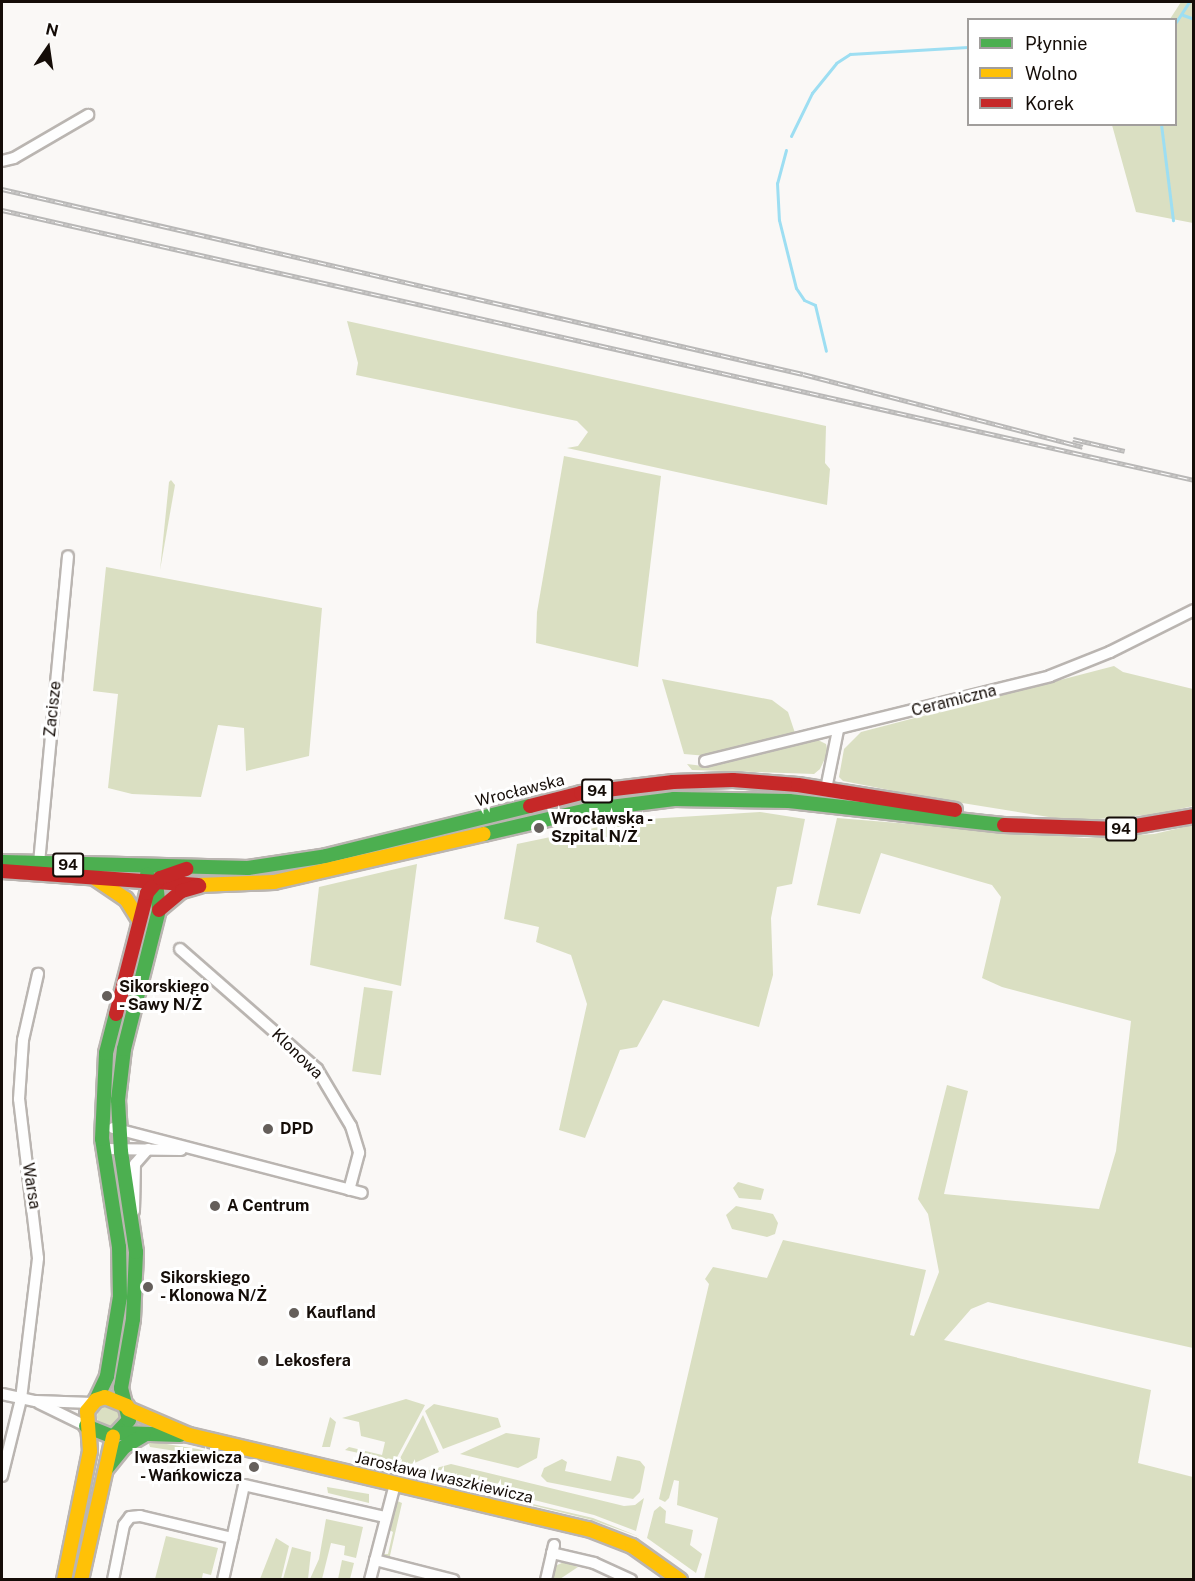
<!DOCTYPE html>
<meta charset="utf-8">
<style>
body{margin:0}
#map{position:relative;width:1195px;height:1581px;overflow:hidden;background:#faf8f6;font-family:"Public Sans",sans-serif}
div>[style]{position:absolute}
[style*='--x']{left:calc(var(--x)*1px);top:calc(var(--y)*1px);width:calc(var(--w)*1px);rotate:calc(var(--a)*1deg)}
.green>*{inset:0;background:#dadfc2;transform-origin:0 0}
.round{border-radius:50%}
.stream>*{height:3px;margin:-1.5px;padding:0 1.5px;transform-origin:1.5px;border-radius:1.5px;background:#9ddef2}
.roads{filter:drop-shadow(2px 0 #bab5b1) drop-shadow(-2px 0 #bab5b1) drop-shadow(0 2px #bab5b1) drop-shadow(0 -2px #bab5b1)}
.street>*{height:10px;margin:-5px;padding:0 5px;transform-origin:5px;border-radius:5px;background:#fefefe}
.fast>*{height:14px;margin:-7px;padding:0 7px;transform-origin:7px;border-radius:7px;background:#4caf50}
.slow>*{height:14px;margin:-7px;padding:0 7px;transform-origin:7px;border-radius:7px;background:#ffc107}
.jam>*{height:14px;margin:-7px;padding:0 7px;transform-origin:7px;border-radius:7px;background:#c62828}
.rail>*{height:5px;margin-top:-2.5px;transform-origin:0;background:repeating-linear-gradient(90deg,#fff 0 9px,#b9b8b7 0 18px);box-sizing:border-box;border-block:2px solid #b9b8b7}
.dots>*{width:16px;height:16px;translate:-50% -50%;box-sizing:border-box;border:3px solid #fff;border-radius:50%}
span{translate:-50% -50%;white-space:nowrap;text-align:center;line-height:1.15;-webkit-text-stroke:6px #fff;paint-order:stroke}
.shield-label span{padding:2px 4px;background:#fff;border:2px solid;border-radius:4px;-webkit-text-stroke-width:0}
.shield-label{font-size:15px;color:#150d08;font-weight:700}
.street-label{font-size:16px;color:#150d08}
.poi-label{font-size:16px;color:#150d08;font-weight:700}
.left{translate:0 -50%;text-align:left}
.right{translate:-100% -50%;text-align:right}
.frame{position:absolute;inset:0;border:3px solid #150d08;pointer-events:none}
.legend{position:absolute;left:967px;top:18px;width:210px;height:108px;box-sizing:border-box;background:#fff;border:2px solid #a19e9c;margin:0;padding:8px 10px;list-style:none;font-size:18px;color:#150d08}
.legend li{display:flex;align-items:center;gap:12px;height:30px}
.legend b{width:30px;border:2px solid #a19e9c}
.north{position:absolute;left:18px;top:18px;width:60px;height:60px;-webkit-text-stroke:4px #fff;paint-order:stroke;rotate:13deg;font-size:16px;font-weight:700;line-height:24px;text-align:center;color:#150d08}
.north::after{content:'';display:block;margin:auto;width:21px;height:27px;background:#150d08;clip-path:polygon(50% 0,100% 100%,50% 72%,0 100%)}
</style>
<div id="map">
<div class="green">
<i style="clip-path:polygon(1181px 2px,1193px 2px,1193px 223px,1136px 212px,1112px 125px,1176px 124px,1176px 20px,1170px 19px)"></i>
<i style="clip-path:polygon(347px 321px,826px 426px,825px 463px,830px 469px,827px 505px,567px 448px,578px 446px,588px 432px,577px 421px,356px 375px,358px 363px)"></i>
<i style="clip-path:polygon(564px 456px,661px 476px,638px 667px,536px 643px,537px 612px)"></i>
<i style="clip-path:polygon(171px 480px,175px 485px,160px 570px,169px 482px)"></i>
<i style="clip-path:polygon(106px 567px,322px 608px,309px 756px,246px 771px,244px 728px,218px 725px,201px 797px,132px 794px,108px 788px,118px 694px,93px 691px)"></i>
<i style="clip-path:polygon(1114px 666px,1123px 672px,1193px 689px,1193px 806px,1158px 814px,1074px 821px,925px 797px,843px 781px,839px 777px,844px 749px,861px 732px)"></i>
<i style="clip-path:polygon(662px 679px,772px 700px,788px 712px,795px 733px,707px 756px,684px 754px)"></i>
<i style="clip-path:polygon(818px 740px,826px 744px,828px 752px,820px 769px,814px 774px,692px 770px,687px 764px,703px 766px)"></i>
<i style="clip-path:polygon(760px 812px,805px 819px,792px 884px,777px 887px,771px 918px,773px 975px,759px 1027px,663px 1000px,637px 1047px,620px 1050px,585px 1138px,559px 1130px,587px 1004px,571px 955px,536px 942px,539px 927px,504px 919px,517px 844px,632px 820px)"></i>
<i style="clip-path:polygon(837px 818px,1084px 838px,1154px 834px,1193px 825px,1193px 1348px,988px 1302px,971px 1309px,944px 1340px,1151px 1390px,1138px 1463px,1193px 1477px,1193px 1579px,704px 1579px,718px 1518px,677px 1505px,679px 1481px,674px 1480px,669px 1498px,665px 1502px,659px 1499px,709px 1284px,705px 1279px,713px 1267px,767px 1278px,783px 1240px,926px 1270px,910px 1335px,914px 1336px,939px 1272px,928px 1214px,918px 1199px,947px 1085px,968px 1091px,944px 1194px,1099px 1209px,1116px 1151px,1131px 1021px,1002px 987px,982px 978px,1001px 897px,992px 885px,881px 853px,860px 914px,817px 905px)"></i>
<i style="clip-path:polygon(417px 864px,401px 986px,310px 965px,319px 887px)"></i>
<i style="left:364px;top:987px;width:29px;height:85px;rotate:8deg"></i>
<i style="clip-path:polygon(738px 1182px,764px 1189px,761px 1200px,739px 1198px,733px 1188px)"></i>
<i style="clip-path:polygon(736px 1206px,773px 1214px,778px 1223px,775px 1234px,767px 1237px,732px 1229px,726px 1215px)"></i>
<i style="clip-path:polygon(406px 1399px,425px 1405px,395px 1461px,345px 1450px,349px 1447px,382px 1455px,385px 1442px,361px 1436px,359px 1422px,342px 1418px)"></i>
<i style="clip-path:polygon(434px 1404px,498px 1418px,501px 1427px,443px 1449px,425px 1411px)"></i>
<i class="round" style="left:97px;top:1406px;width:22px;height:22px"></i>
<i style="clip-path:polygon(423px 1415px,439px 1452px,408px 1466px,398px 1462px)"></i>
<i style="clip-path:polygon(330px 1417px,336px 1422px,330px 1447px,322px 1447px)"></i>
<i style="clip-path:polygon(506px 1433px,540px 1438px,537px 1458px,518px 1468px,460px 1454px)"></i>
<i style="clip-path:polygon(148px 1441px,198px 1449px,233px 1460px,150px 1447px)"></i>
<i style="clip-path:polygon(617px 1456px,640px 1461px,645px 1467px,640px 1492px,633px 1499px,547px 1482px,541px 1476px,544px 1468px,562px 1459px,567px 1462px,565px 1471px,611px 1481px)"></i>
<i style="clip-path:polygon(451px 1464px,624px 1506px,635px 1505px,644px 1498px,636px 1531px,594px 1515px,422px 1472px)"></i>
<i style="clip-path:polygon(430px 1480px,593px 1518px,640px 1537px,592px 1520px)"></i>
<i style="clip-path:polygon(327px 1487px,369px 1494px,369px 1503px,328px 1493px)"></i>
<i style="clip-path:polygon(395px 1500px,402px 1503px,389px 1560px,383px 1554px,388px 1554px,393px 1532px,386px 1528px)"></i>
<i style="clip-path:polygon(87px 1503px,76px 1579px,69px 1580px)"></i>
<i style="clip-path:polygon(660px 1506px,666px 1511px,665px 1523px,693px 1530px,690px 1545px,702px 1554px,696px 1573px,647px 1538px,654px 1511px)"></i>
<i style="clip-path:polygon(326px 1519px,363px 1527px,356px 1558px,344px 1555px,345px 1546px,331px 1543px,322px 1579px,310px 1579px,319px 1559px)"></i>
<i style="clip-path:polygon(166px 1536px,218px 1548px,211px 1575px,203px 1573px,202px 1578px,207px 1579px,155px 1579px)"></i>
<i style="clip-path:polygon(276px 1538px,289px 1546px,281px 1579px,260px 1579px)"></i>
<i style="clip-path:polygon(292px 1547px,311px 1552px,308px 1579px,283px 1579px)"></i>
<i style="clip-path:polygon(342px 1560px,354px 1563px,350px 1579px,338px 1579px)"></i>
<i style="clip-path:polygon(564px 1562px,578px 1567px,560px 1579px,551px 1580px,555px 1566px)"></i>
</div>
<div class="stream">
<i style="--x:1183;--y:15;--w:12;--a:20"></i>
<i style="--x:1176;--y:22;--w:24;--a:-57"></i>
<i style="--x:1161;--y:124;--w:97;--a:82.9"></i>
<i style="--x:791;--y:136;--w:48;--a:-64"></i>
<i style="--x:812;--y:93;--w:38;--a:-51"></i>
<i style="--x:836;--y:63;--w:17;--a:-33"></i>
<i style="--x:850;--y:54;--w:118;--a:-3.4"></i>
<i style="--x:786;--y:150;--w:34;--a:105"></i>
<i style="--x:777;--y:183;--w:37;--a:87"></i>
<i style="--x:779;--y:220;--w:70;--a:76"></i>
<i style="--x:796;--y:288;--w:14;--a:56"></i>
<i style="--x:804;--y:300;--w:12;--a:24"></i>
<i style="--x:815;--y:305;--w:47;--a:76.6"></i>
</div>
<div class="roads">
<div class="street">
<i style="--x:2;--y:161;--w:12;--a:-14"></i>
<i style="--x:14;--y:158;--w:86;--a:-30.2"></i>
<i style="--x:705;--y:761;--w:355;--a:-13.8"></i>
<i style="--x:1050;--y:676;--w:65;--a:-21.8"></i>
<i style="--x:1110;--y:652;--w:94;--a:-26.6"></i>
<i style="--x:826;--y:789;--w:60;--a:-78.5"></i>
<i style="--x:39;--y:863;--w:308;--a:-84.6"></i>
<i style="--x:180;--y:949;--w:182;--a:41.2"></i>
<i style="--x:317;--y:1069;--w:66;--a:59.2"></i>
<i style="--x:351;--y:1126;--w:28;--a:73"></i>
<i style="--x:359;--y:1153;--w:38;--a:105"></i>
<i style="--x:113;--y:1128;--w:257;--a:14.6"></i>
<i style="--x:104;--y:1149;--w:77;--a:0.7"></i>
<i style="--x:134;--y:1211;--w:47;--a:-88.8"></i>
<i style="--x:135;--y:1164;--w:20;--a:-49"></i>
<i style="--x:2;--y:1394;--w:35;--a:12"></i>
<i style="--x:36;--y:1401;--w:56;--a:2"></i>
<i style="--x:39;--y:1403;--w:52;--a:26.1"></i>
<i style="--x:2;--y:1476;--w:79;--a:-76.1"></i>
<i style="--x:21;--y:1399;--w:142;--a:-83.1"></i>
<i style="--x:38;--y:1258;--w:160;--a:-96.8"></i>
<i style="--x:19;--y:1099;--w:59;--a:-86.1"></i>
<i style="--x:23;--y:1040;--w:68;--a:-77.2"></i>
<i style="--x:552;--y:1553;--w:43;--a:13.4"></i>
<i style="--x:594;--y:1563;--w:41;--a:24.7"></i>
<i style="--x:375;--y:1560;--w:81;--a:14.4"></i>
<i style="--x:113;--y:1580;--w:56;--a:-78.7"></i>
<i style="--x:124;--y:1525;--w:10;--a:-53"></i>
<i style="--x:130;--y:1517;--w:10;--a:-6"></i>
<i style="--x:140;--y:1516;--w:95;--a:13.4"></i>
<i style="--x:223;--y:1580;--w:97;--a:-77.5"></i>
<i style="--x:244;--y:1485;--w:145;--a:12.8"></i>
<i style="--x:370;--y:1580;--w:99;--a:-75.4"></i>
<i style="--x:546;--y:1580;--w:36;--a:-77"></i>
</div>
<div class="fast">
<i style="--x:484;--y:834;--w:106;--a:-13.1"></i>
<i style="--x:587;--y:810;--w:88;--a:-7.2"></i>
<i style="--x:674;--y:799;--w:115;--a:1"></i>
<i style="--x:789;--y:801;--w:216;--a:6.4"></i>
<i style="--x:3;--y:862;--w:245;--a:1.4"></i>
<i style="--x:248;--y:868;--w:79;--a:-8.7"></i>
<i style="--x:326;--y:856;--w:210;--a:-13.8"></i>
<i style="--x:96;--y:1400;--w:26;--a:-65"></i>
<i style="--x:107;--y:1376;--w:80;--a:-80.7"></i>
<i style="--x:120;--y:1297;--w:50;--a:-91.1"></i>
<i style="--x:119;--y:1247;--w:109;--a:-98.9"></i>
<i style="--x:102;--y:1139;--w:86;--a:-87.3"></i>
<i style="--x:106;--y:1053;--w:40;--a:-75.6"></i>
<i style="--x:86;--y:1426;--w:29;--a:22"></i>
<i style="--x:113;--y:1437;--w:23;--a:-47"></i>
<i style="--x:129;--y:1420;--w:33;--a:-104"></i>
<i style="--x:121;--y:1388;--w:70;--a:-80.1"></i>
<i style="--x:133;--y:1319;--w:67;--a:-87.4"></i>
<i style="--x:136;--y:1252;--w:101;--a:-98.5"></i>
<i style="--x:121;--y:1152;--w:52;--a:-93.3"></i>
<i style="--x:118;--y:1100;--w:51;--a:-83.3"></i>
<i style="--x:124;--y:1049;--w:143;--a:-75.9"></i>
<i style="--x:159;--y:910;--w:18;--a:-96"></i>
<i style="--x:157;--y:892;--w:20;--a:-120"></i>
<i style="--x:120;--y:1433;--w:60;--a:1.9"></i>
<i style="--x:107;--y:1468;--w:27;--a:-51"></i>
<i style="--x:124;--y:1447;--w:23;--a:-31"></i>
</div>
<div class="slow">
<i style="--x:96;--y:879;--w:36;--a:34"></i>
<i style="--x:126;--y:899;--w:25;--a:58"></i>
<i style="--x:199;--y:885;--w:75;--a:-2.3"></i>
<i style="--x:274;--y:882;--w:215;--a:-12.9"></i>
<i style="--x:128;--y:1409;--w:66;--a:23.1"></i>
<i style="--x:189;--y:1435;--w:410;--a:13.3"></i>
<i style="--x:588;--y:1529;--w:47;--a:21.1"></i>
<i style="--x:632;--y:1546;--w:59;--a:35.3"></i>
<i style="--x:64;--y:1580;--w:132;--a:-78.6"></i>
<i style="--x:90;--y:1451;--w:40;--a:-94.3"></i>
<i style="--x:87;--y:1411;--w:14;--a:-51"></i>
<i style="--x:96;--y:1400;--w:9;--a:-18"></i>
<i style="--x:105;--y:1397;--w:24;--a:22"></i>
<i style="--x:81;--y:1580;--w:147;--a:-77.4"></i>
</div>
<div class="jam">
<i style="--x:530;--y:806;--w:53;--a:-14.3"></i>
<i style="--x:581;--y:793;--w:93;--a:-6.8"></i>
<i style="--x:673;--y:782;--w:60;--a:-1.9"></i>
<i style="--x:733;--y:780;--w:65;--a:4.4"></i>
<i style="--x:798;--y:785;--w:159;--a:9"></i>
<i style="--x:1004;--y:825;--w:114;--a:2"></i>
<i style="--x:1118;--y:829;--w:77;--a:-9.7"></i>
<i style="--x:2;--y:871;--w:197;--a:4.1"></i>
<i style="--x:159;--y:910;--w:30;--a:-40"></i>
<i style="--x:182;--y:891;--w:18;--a:-16"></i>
<i style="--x:116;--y:1014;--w:125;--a:-75.6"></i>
<i style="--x:147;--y:893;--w:20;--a:-49"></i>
<i style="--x:160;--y:878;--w:28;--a:-19"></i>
</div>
</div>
<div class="rail">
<i style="--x:2;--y:189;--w:822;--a:13.01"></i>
<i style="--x:803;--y:374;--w:289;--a:14.6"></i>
<i style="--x:2;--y:210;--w:1222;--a:12.76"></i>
<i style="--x:1073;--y:439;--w:53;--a:13"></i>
</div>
<div class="dots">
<i style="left:539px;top:828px;background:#655f5b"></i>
<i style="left:107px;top:996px;background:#655f5b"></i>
<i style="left:268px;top:1129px;background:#655f5b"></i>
<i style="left:215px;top:1206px;background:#655f5b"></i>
<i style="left:148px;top:1287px;background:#655f5b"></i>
<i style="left:294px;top:1313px;background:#655f5b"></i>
<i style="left:263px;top:1361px;background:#655f5b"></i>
<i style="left:254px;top:1467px;background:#655f5b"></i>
</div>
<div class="shield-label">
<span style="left:597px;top:791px">94</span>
<span style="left:1121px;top:829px">94</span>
<span style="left:68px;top:865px">94</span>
</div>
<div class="street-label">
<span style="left:954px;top:701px;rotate:-14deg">Ceramiczna</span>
<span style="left:53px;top:709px;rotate:-84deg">Zacisze</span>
<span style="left:520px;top:791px;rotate:-14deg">Wrocławska</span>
<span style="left:297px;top:1054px;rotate:44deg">Klonowa</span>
<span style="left:31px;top:1186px;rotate:81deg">Warsa</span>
<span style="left:444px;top:1478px;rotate:13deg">Jarosława Iwaszkiewicza</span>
</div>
<div class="poi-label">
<span class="left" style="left:551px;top:828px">Wrocławska -<br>Szpital N/Ż</span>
<span class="left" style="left:119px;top:996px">Sikorskiego<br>- Sawy N/Ż</span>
<span class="left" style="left:280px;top:1129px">DPD</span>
<span class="left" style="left:227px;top:1206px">A Centrum</span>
<span class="left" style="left:160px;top:1287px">Sikorskiego<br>- Klonowa N/Ż</span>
<span class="left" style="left:306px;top:1313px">Kaufland</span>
<span class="left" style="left:275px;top:1361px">Lekosfera</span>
<span class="right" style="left:242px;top:1467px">Iwaszkiewicza<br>- Wańkowicza</span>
</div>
<div class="frame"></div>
<ul class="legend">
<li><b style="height:8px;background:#4caf50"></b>Płynnie</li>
<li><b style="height:8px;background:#ffc107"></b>Wolno</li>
<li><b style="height:8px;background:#c62828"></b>Korek</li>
</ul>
<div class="north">N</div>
</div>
